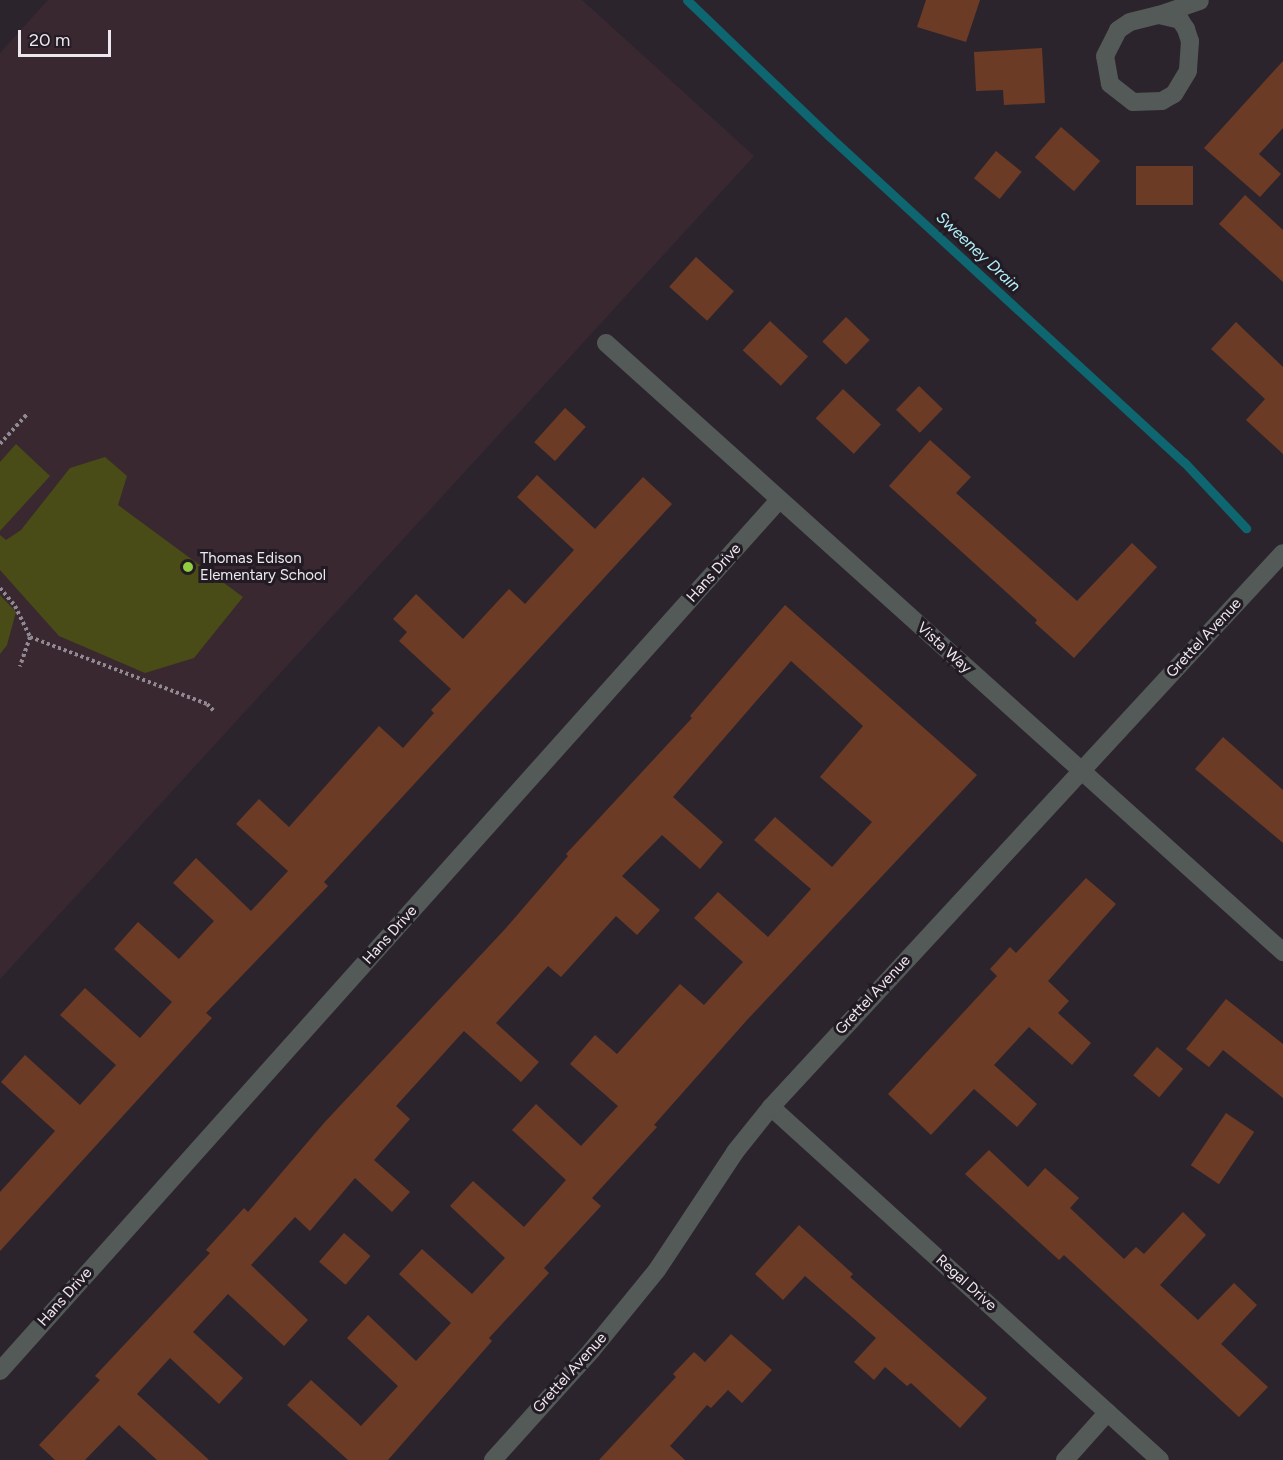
<!DOCTYPE html>
<style>
body{margin:0}
#map{position:relative;width:1283px;height:1460px;overflow:hidden;background:#2c242d;font-family:Figtree,sans-serif}
div>[style]{position:absolute}
[style*='--x']{left:calc(var(--x)*1px);top:calc(var(--y)*1px);width:calc(var(--w)*1px);rotate:calc(var(--a)*1deg)}
.education>*{inset:0;background:#3a2831}
.green>*{inset:0;background:#494c16}
.stream>*{height:9px;margin:-4.5px;padding:0 4.5px;transform-origin:4.5px;border-radius:4.5px;background:#0d6670}
.building>*{inset:0;background:#6c3b25;transform-origin:0 0}
.path>*{height:4px;margin-top:-2px;transform-origin:0;background:repeating-linear-gradient(90deg,#918a92 0 3px,transparent 0 6px)}
.street>*{height:18px;margin:-9px;padding:0 9px;transform-origin:9px;border-radius:9px;background:#535a58}
.dots>*{width:16px;height:16px;translate:-50% -50%;box-sizing:border-box;border:3px solid #221b23;border-radius:50%}
span{translate:-50% -50%;white-space:nowrap;text-align:center;line-height:1.15;-webkit-text-stroke:6px #221b23;paint-order:stroke}
.poi-label{font-size:15px;color:#ede8ee}
.left{translate:0 -50%;text-align:left}
.street-label{font-size:15px;color:#ede8ee}
.water-label{font-size:16px;color:#b2f1fa;font-style:italic}
.scale{position:absolute;left:18px;top:30px;width:93px;height:27px;box-sizing:border-box;border:3px solid #ede8ee;border-top:0;padding-left:8px;font-size:18px;line-height:21px;white-space:nowrap;color:#ede8ee;-webkit-text-stroke:4px #221b23;paint-order:stroke}
</style>
<div id="map">
<div class="education">
<i style="clip-path:polygon(48px 0,582px 0,754px 156px,0 979px,0 53px)"></i>
</div>
<div class="green">
<i style="clip-path:polygon(16px 444px,50px 476px,0 531px,0 462px)"></i>
<i style="clip-path:polygon(105px 457px,127px 476px,118px 505px,243px 597px,194px 658px,145px 673px,59px 636px,0 570px,0 535px,6px 540px,21px 530px,70px 468px)"></i>
<i style="clip-path:polygon(0 595px,16px 612px,7px 645px,0 654px)"></i>
</div>
<div class="stream">
<i style="--x:687;--y:0;--w:197;--a:43.8"></i>
<i style="--x:829;--y:136;--w:482;--a:42.6"></i>
<i style="--x:1184;--y:462;--w:91;--a:46.8"></i>
</div>
<div class="building">
<i style="clip-path:polygon(926px 0,980px 0,966px 42px,917px 27px)"></i>
<i style="clip-path:polygon(1042px 48px,1045px 103px,1004px 105px,1003px 90px,976px 91px,974px 52px)"></i>
<i style="clip-path:polygon(1283px 61px,1283px 128px,1259px 154px,1281px 174px,1260px 197px,1204px 148px)"></i>
<i style="left:1061px;top:127px;width:52px;height:40px;rotate:41deg"></i>
<i style="left:996px;top:151px;width:33px;height:35px;rotate:39deg"></i>
<i style="left:1136px;top:166px;width:57px;height:39px"></i>
<i style="clip-path:polygon(1245px 195px,1283px 230px,1283px 282px,1219px 224px)"></i>
<i style="left:696px;top:257px;width:51px;height:40px;rotate:42deg"></i>
<i style="left:846px;top:317px;width:33px;height:34px;rotate:44deg"></i>
<i style="left:770px;top:321px;width:52px;height:40px;rotate:43deg"></i>
<i style="clip-path:polygon(1236px 322px,1283px 367px,1283px 454px,1246px 420px,1265px 399px,1211px 349px)"></i>
<i style="left:919px;top:386px;width:33px;height:33px;rotate:44deg"></i>
<i style="left:843px;top:389px;width:52px;height:40px;rotate:43deg"></i>
<i style="left:565px;top:408px;width:28px;height:46px;rotate:42deg"></i>
<i style="clip-path:polygon(930px 440px,971px 477px,956px 493px,1077px 601px,1132px 543px,1157px 567px,1074px 658px,1035px 623px,1037px 620px,889px 486px)"></i>
<i style="clip-path:polygon(537px 475px,595px 529px,643px 477px,672px 504px,324px 882px,328px 886px,206px 1013px,212px 1018px,0 1251px,0 1192px,55px 1131px,1px 1082px,25px 1055px,80px 1105px,116px 1065px,60px 1015px,85px 988px,140px 1038px,172px 1002px,114px 949px,138px 922px,179px 959px,214px 921px,173px 883px,196px 858px,251px 911px,288px 871px,236px 824px,259px 799px,289px 827px,379px 726px,403px 748px,434px 713px,431px 710px,451px 689px,399px 641px,407px 632px,393px 619px,416px 594px,463px 639px,509px 589px,525px 604px,574px 550px,517px 497px)"></i>
<i style="clip-path:polygon(785px 605px,977px 775px,747px 1020px,654px 1125px,657px 1127px,592px 1198px,601px 1206px,544px 1268px,549px 1273px,489px 1338px,492px 1341px,388px 1460px,348px 1460px,287px 1405px,311px 1380px,361px 1426px,398px 1386px,347px 1338px,368px 1315px,416px 1361px,451px 1323px,399px 1274px,422px 1249px,472px 1294px,505px 1258px,450px 1206px,473px 1181px,524px 1227px,566px 1180px,512px 1130px,536px 1104px,581px 1146px,618px 1106px,570px 1064px,595px 1035px,617px 1054px,680px 984px,704px 1005px,743px 962px,694px 918px,718px 892px,768px 937px,811px 889px,754px 840px,775px 817px,832px 867px,872px 822px,820px 777px,863px 726px,791px 661px,673px 797px,723px 842px,700px 869px,662px 835px,622px 876px,660px 910px,637px 935px,616px 916px,561px 977px,548px 966px,496px 1023px,539px 1062px,521px 1082px,464px 1031px,396px 1106px,410px 1119px,374px 1160px,410px 1192px,392px 1212px,355px 1178px,310px 1231px,295px 1217px,251px 1265px,308px 1320px,284px 1346px,228px 1294px,193px 1332px,243px 1378px,219px 1404px,170px 1358px,137px 1394px,209px 1460px,157px 1460px,119px 1425px,85px 1460px,55px 1460px,39px 1445px,100px 1380px,95px 1376px,210px 1253px,206px 1250px,244px 1208px,248px 1212px,324px 1123px,506px 928px,568px 856px,566px 854px,692px 718px,690px 716px)"></i>
<i style="clip-path:polygon(1223px 737px,1283px 790px,1283px 843px,1195px 769px)"></i>
<i style="clip-path:polygon(1086px 878px,1116px 904px,1048px 981px,1069px 1001px,1058px 1013px,1091px 1043px,1072px 1065px,1029px 1027px,994px 1065px,1037px 1104px,1017px 1127px,974px 1089px,931px 1135px,888px 1094px,997px 976px,990px 969px,1010px 947px,1016px 953px)"></i>
<i style="clip-path:polygon(1226px 999px,1283px 1044px,1283px 1098px,1223px 1050px,1209px 1067px,1186px 1049px)"></i>
<i style="left:1157px;top:1047px;width:34px;height:37px;rotate:40deg"></i>
<i style="left:1226px;top:1113px;width:34px;height:63px;rotate:34deg"></i>
<i style="clip-path:polygon(989px 1150px,1028px 1187px,1045px 1168px,1079px 1198px,1070px 1208px,1124px 1259px,1136px 1247px,1144px 1254px,1183px 1212px,1206px 1235px,1160px 1285px,1198px 1320px,1234px 1283px,1257px 1305px,1221px 1344px,1268px 1387px,1239px 1417px,1064px 1255px,1059px 1260px,965px 1174px)"></i>
<i style="clip-path:polygon(799px 1225px,853px 1274px,850px 1277px,987px 1398px,960px 1428px,911px 1383px,907px 1386px,885px 1367px,874px 1380px,854px 1362px,876px 1338px,805px 1276px,783px 1300px,755px 1274px)"></i>
<i style="left:344px;top:1233px;width:35px;height:38px;rotate:41deg"></i>
<i style="clip-path:polygon(731px 1334px,772px 1370px,742px 1403px,728px 1390px,711px 1408px,707px 1405px,670px 1446px,685px 1460px,599px 1460px,676px 1377px,673px 1374px,694px 1352px,705px 1362px)"></i>
</div>
<div class="path">
<i style="--x:0;--y:444;--w:42;--a:-47.9"></i>
<i style="--x:0;--y:588;--w:23;--a:50"></i>
<i style="--x:15;--y:606;--w:34;--a:64"></i>
<i style="--x:30;--y:637;--w:31;--a:109"></i>
<i style="--x:30;--y:637;--w:189;--a:20.7"></i>
<i style="--x:207;--y:704;--w:10;--a:45"></i>
</div>
<div class="street">
<i style="--x:1159;--y:15;--w:22;--a:13"></i>
<i style="--x:1180;--y:20;--w:11;--a:56"></i>
<i style="--x:1186;--y:29;--w:13;--a:72"></i>
<i style="--x:1190;--y:41;--w:30;--a:94"></i>
<i style="--x:1188;--y:71;--w:27;--a:121"></i>
<i style="--x:1174;--y:94;--w:14;--a:150"></i>
<i style="--x:1162;--y:101;--w:29;--a:178"></i>
<i style="--x:1133;--y:102;--w:29;--a:-142"></i>
<i style="--x:1110;--y:84;--w:28;--a:-100"></i>
<i style="--x:1105;--y:56;--w:29;--a:-63"></i>
<i style="--x:1118;--y:30;--w:14;--a:-34"></i>
<i style="--x:1130;--y:22;--w:30;--a:-14"></i>
<i style="--x:1159;--y:15;--w:43;--a:-18.9"></i>
<i style="--x:606;--y:343;--w:911;--a:41.97"></i>
<i style="--x:771;--y:1107;--w:525;--a:42.22"></i>
<i style="--x:0;--y:1371;--w:1169;--a:-48.19"></i>
<i style="--x:493;--y:1460;--w:147;--a:-48"></i>
<i style="--x:591;--y:1351;--w:104;--a:-50.8"></i>
<i style="--x:657;--y:1270;--w:141;--a:-56.5"></i>
<i style="--x:735;--y:1152;--w:58;--a:-51.3"></i>
<i style="--x:771;--y:1107;--w:754;--a:-47.26"></i>
<i style="--x:1065;--y:1460;--w:64;--a:-48.1"></i>
</div>
<div class="dots">
<i style="left:188px;top:567px;background:#91cd40"></i>
</div>
<div class="poi-label">
<span class="left" style="left:200px;top:567px">Thomas Edison<br>Elementary School</span>
</div>
<div class="street-label">
<span style="left:714px;top:573px;rotate:-48deg">Hans Drive</span>
<span style="left:1204px;top:638px;rotate:-47deg">Grettel Avenue</span>
<span style="left:944px;top:648px;rotate:42deg">Vista Way</span>
<span style="left:390px;top:935px;rotate:-48deg">Hans Drive</span>
<span style="left:873px;top:995px;rotate:-47deg">Grettel Avenue</span>
<span style="left:966px;top:1283px;rotate:42deg">Regal Drive</span>
<span style="left:65px;top:1297px;rotate:-48deg">Hans Drive</span>
<span style="left:570px;top:1373px;rotate:-48deg">Grettel Avenue</span>
</div>
<div class="water-label">
<span style="left:978px;top:252px;rotate:43deg">Sweeney Drain</span>
</div>
<div class="scale">20 m</div>
</div>
